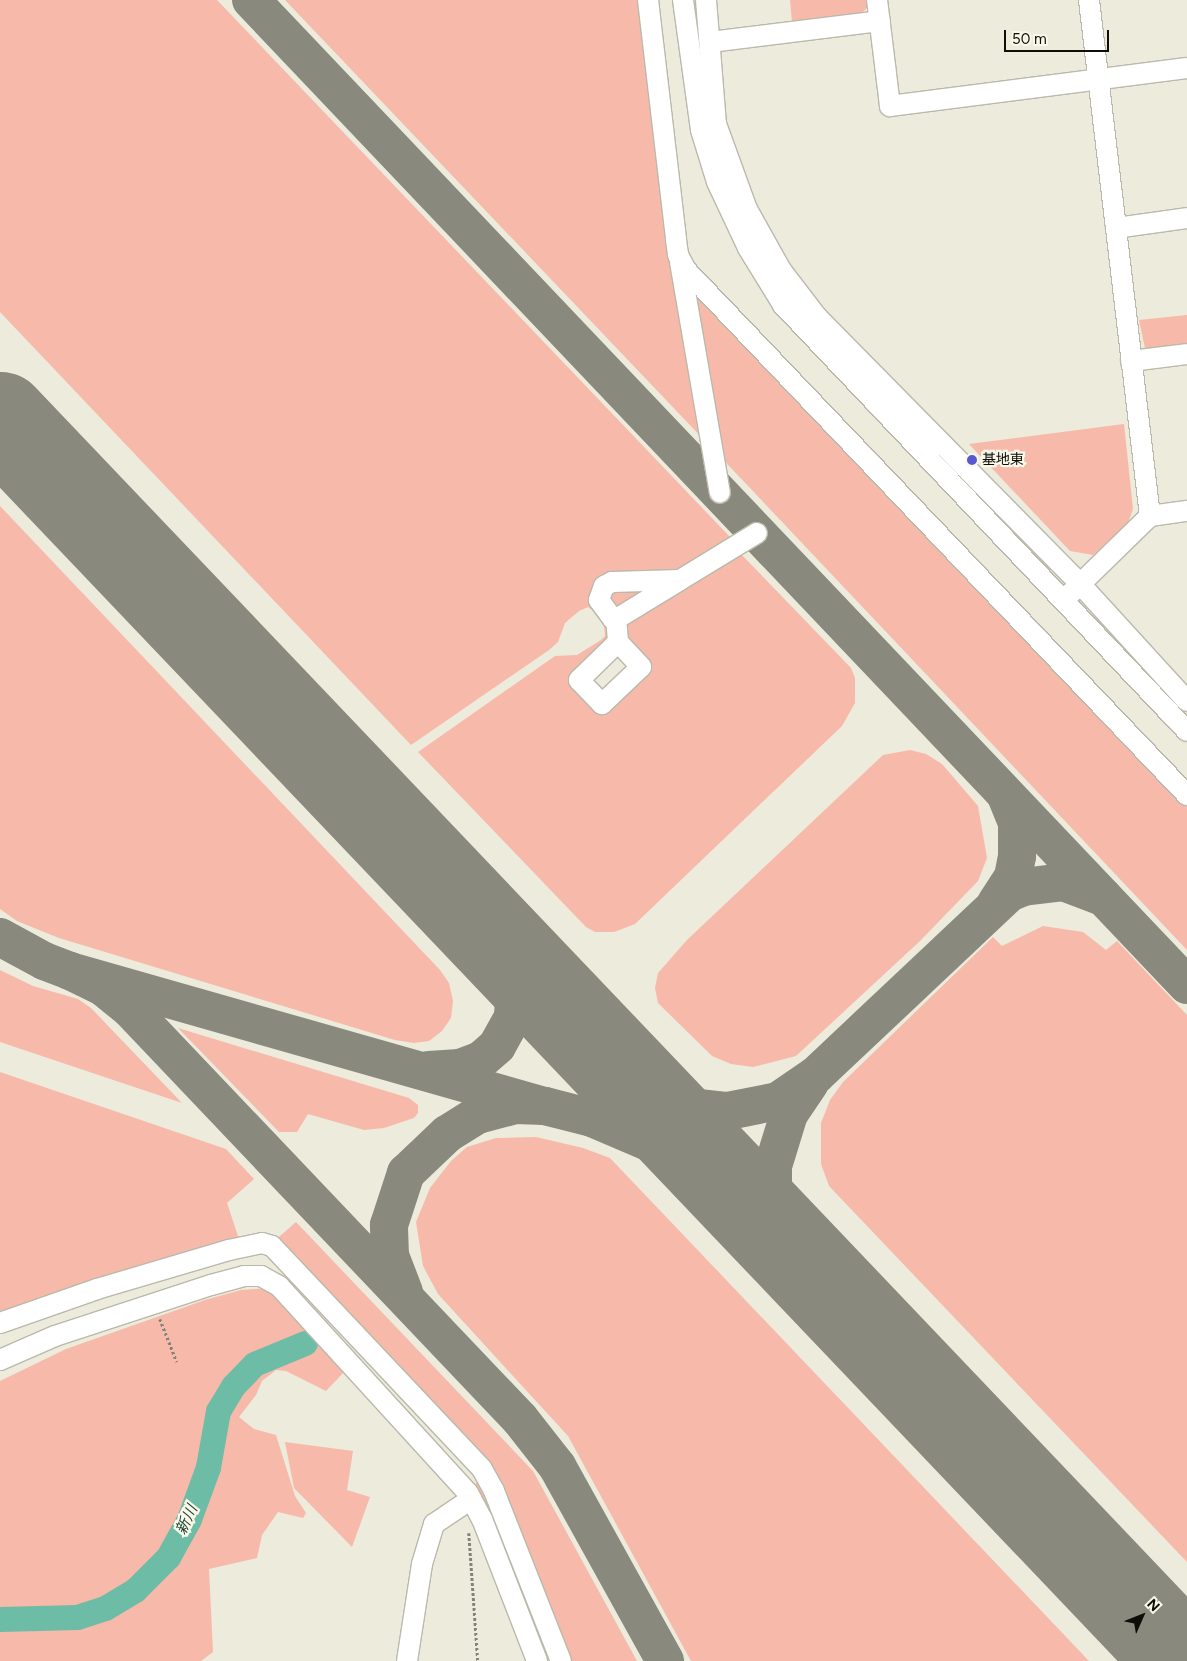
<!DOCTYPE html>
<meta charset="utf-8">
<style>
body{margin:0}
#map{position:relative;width:1187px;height:1661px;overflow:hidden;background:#ecebdc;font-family:Figtree,"Noto Sans JP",sans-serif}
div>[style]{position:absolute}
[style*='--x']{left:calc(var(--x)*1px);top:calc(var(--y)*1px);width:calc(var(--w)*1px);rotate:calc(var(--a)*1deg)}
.green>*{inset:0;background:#f7b9a9}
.river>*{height:25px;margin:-12.5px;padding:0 12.5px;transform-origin:12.5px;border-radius:12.5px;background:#6dbca6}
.taxiway>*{height:38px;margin:-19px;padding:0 19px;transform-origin:19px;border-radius:19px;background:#8a897e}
.runway>*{height:95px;margin:-47.5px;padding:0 47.5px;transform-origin:47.5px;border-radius:47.5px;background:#8a897e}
.path>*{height:2.5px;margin-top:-1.25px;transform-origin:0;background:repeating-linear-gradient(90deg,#828277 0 2.5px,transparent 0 5px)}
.roads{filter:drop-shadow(1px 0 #bab9ab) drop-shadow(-1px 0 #bab9ab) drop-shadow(0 1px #bab9ab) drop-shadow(0 -1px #bab9ab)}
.minor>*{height:20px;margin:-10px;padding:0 10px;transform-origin:10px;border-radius:10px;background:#fff}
.dots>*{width:14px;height:14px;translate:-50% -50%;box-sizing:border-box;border:2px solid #f9f8e9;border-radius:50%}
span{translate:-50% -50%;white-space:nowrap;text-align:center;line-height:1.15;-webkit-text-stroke:4.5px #f9f8e9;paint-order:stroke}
.poi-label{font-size:14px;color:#0e0e09}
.left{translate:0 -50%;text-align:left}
.water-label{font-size:15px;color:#1d4137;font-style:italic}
.north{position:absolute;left:1117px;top:1591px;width:50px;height:50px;-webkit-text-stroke:4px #f9f8e9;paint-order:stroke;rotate:46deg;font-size:14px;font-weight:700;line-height:20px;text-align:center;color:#0e0e09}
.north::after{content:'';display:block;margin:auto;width:18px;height:22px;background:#0e0e09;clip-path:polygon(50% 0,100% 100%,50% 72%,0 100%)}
.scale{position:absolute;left:1004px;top:30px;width:105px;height:22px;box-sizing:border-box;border:2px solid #0e0e09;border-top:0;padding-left:6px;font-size:15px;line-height:18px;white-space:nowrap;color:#0e0e09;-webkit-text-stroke:4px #f9f8e9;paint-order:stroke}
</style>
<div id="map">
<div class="green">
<i style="clip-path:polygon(0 0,217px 0,730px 537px,682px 576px,611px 578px,607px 623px,609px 640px,571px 680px,600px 710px,647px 666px,629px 646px,624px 624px,741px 554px,851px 668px,855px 678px,855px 703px,842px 726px,635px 924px,614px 932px,595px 932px,586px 927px,418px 752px,555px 656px,577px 655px,601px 640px,605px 636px,604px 626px,592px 610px,588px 607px,579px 611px,565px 623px,558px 642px,549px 650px,411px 745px,0 312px)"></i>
<i style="clip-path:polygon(285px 0,638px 0,670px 250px,707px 443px)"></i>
<i style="clip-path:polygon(790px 0,867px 0,868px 7px,859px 16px,792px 22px)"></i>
<i style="clip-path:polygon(698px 294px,1187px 800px,1187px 950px,714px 450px,694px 297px)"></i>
<i style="clip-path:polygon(1187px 315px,1187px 347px,1152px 351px,1145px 348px,1139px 320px)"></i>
<i style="clip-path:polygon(1124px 424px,1133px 509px,1128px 523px,1093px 555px,1070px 551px,969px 444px)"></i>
<i style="clip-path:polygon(0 506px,440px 970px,449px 983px,453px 1001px,451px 1018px,442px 1031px,429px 1041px,414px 1043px,395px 1040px,59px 938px,17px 921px,0 909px)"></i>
<i style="clip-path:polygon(662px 584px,614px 610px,607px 591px)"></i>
<i style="clip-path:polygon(910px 750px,926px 754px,942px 764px,978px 806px,987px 858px,978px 881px,920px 941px,796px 1056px,753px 1067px,731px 1064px,712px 1056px,658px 1003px,655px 988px,658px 973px,687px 940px,883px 755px)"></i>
<i style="clip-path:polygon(1043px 926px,1083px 932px,1106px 950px,1117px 941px,1187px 1015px,1187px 1562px,829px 1186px,821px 1164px,821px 1123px,830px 1100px,843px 1082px,993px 937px,1002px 946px)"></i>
<i style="clip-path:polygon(0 970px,33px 986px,78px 999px,91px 1008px,182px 1103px,0 1042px)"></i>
<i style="clip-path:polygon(178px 1028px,409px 1098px,418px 1105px,418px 1113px,414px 1118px,384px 1128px,364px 1130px,308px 1114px,297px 1132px,279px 1132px)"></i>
<i style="clip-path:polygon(0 1072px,226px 1149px,254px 1179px,227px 1203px,240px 1242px,0 1317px)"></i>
<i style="clip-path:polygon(536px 1137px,583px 1148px,610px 1158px,1089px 1661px,691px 1661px,568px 1436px,438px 1294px,423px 1266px,416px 1222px,430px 1188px,451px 1161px,467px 1147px,496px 1138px)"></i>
<i style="clip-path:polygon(296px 1222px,533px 1471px,637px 1661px,551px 1661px,475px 1485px,487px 1466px,278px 1244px,279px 1237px)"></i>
<i style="clip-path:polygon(270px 1288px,345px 1371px,326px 1391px,286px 1371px,276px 1370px,262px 1381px,256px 1395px,239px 1417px,254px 1429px,276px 1435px,295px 1496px,306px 1513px,303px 1518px,278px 1512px,262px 1535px,257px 1558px,209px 1569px,213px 1652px,201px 1661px,0 1661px,0 1381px,66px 1349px,205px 1300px,241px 1290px)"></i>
<i style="clip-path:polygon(285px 1442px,353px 1451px,347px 1490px,370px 1497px,352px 1547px,294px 1488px)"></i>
</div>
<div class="river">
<i style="--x:0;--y:1619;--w:77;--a:-1.5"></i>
<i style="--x:77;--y:1617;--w:29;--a:-18"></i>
<i style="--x:105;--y:1608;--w:35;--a:-31"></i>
<i style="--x:135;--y:1590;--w:47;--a:-45"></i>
<i style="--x:168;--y:1557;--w:43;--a:-61.1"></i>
<i style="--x:189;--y:1519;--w:55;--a:-69.9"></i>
<i style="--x:208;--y:1467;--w:57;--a:-79.9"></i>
<i style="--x:218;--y:1411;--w:29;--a:-59"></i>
<i style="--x:233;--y:1386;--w:30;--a:-46"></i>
<i style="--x:254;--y:1364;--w:55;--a:-22.4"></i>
</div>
<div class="taxiway">
<i style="--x:251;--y:0;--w:1359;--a:46.46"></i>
<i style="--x:996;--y:903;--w:31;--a:-57"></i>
<i style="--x:1013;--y:877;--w:21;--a:-79"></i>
<i style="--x:1017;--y:856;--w:33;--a:-90"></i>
<i style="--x:1017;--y:823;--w:29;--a:-112"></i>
<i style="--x:0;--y:937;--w:50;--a:28.6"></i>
<i style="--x:44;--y:961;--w:28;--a:21"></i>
<i style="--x:70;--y:971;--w:494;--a:15.9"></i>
<i style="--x:70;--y:971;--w:37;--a:26"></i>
<i style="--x:103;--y:987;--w:35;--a:39"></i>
<i style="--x:130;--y:1009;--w:566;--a:46.43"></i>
<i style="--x:520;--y:1419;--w:60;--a:51.8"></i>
<i style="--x:557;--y:1466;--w:223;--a:61"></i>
<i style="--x:611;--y:1060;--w:40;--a:34.9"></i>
<i style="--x:644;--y:1083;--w:51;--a:28.1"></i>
<i style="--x:689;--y:1107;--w:39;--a:6"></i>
<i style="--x:728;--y:1111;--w:51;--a:-11.3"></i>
<i style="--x:778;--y:1101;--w:46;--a:-34.4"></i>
<i style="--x:816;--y:1075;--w:265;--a:-43.3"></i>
<i style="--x:1009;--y:893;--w:15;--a:-23"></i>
<i style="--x:1023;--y:887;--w:40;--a:-7.1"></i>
<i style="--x:1063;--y:882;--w:43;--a:20.6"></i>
<i style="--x:429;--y:1070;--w:31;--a:-4"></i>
<i style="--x:460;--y:1068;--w:22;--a:-21"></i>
<i style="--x:481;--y:1060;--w:21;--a:-41"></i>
<i style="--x:497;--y:1046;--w:33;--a:-61"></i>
<i style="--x:513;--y:1017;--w:39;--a:-87"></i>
<i style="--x:515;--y:978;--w:14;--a:-102"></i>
<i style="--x:512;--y:964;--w:43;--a:-127.4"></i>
<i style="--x:810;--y:1083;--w:37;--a:124"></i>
<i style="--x:789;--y:1114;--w:54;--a:107.1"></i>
<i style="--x:773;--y:1166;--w:19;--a:90"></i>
<i style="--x:773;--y:1185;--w:50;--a:71.2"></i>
<i style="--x:789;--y:1232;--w:63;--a:56.1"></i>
<i style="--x:404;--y:1292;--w:39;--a:-111"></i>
<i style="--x:390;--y:1256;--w:31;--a:-92"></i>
<i style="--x:389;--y:1225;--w:55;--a:-71.9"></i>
<i style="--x:406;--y:1173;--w:57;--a:-43.6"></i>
<i style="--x:447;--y:1134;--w:36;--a:-32"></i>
<i style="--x:478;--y:1115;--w:38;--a:-15"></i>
<i style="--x:515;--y:1105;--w:30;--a:2"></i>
<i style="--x:545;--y:1106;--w:49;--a:14.3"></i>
<i style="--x:592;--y:1118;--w:102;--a:23.1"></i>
<i style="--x:686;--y:1158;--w:66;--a:35.1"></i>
</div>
<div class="runway">
<i style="--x:0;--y:419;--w:1715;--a:46.39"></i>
</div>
<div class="path">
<i style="--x:160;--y:1319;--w:46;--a:68.4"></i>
<i style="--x:469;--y:1533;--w:128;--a:86"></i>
</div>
<div class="roads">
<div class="minor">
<i style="--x:648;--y:0;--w:242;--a:83.3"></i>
<i style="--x:676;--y:240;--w:15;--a:82"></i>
<i style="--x:678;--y:255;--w:17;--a:62"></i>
<i style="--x:686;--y:270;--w:726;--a:46.34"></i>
<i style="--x:683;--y:0;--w:131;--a:82.1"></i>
<i style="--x:701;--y:130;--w:54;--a:72.9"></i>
<i style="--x:717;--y:182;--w:73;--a:64.8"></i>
<i style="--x:748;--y:248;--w:67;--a:58.4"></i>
<i style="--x:783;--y:305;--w:587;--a:46.52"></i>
<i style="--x:706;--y:0;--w:124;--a:85.4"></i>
<i style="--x:716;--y:124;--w:90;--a:70"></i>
<i style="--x:747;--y:209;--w:70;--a:60.9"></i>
<i style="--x:781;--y:270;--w:59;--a:52.5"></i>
<i style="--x:817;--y:317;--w:376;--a:45.4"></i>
<i style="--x:1081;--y:585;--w:157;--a:47.6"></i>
<i style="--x:877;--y:0;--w:107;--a:83"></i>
<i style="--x:890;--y:106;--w:299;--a:-7.3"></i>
<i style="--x:1089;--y:0;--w:520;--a:83.26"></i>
<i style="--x:710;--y:42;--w:171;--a:-7"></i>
<i style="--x:1116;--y:228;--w:72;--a:-8"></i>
<i style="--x:680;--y:262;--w:234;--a:80.2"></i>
<i style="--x:1131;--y:361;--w:56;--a:-7.1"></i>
<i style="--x:680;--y:580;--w:68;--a:178.3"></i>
<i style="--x:612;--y:582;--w:9;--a:153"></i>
<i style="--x:604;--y:586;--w:15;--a:110"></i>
<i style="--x:599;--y:600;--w:24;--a:54"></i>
<i style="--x:613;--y:619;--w:5;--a:-11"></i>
<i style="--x:618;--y:618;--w:73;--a:-31.5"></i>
<i style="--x:680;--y:580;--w:90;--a:-31.4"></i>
<i style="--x:1070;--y:594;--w:112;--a:-44.3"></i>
<i style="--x:1150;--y:516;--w:37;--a:-8"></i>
<i style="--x:616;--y:618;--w:24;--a:85"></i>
<i style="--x:618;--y:642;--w:34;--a:47"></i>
<i style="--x:641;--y:667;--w:54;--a:136.5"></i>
<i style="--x:602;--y:704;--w:33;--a:-134"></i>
<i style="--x:579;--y:680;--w:54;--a:-44.3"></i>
<i style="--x:0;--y:1323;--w:103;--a:-19.3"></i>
<i style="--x:97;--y:1289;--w:138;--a:-16.5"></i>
<i style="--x:229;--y:1250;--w:34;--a:-12"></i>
<i style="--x:262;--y:1243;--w:10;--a:17"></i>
<i style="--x:272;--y:1246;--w:306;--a:46.7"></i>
<i style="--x:482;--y:1469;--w:25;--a:61"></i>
<i style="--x:494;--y:1491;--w:183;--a:68.5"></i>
<i style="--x:0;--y:1360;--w:60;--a:-23.6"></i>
<i style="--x:55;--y:1336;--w:164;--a:-18.1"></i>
<i style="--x:211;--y:1285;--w:34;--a:-15"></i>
<i style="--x:244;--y:1276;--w:17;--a:0"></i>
<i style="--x:261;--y:1276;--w:21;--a:29"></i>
<i style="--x:279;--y:1286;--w:280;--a:47.6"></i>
<i style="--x:468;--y:1493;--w:30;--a:62"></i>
<i style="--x:482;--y:1519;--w:152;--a:68.8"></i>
<i style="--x:407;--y:1661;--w:98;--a:-81.2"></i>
<i style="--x:422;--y:1564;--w:42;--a:-73.3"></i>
<i style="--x:434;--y:1524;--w:45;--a:-34"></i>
</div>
</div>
<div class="dots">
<i style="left:972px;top:460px;background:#5858d0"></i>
</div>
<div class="poi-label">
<span class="left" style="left:982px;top:460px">基地東</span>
</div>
<div class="water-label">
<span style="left:187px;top:1520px;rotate:-65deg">新川</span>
</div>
<div class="north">N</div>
<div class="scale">50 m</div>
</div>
